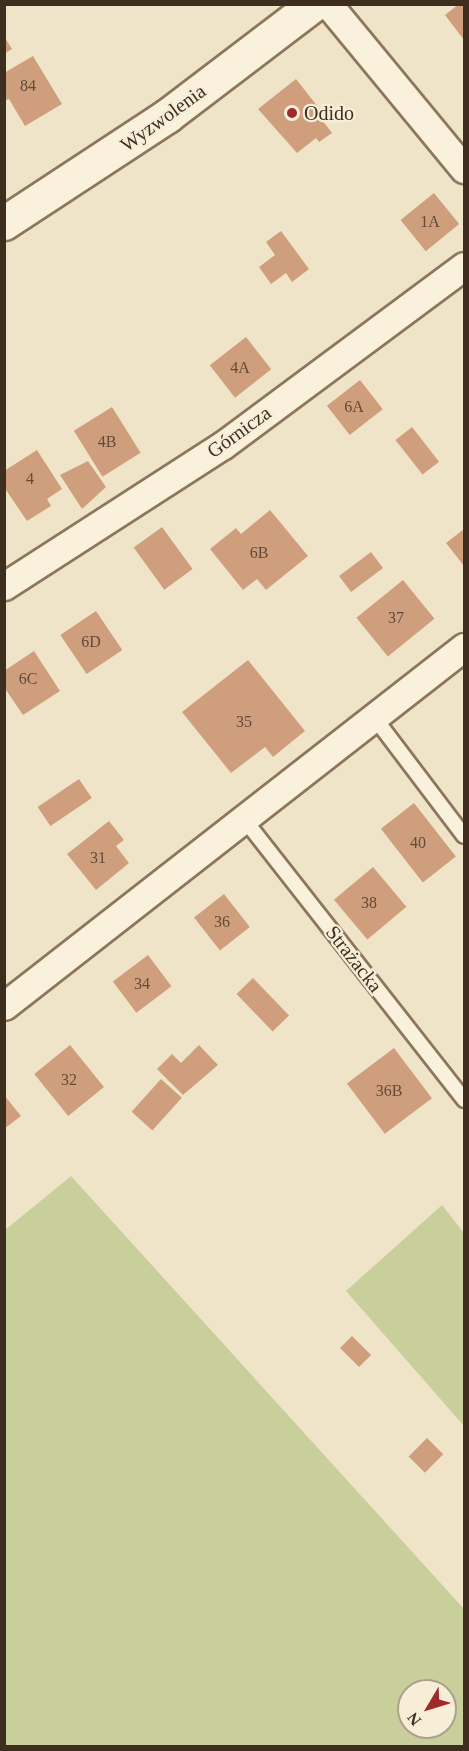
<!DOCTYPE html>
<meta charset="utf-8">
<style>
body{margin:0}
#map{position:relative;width:469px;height:1751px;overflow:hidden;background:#f0e4c8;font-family:Georgia,serif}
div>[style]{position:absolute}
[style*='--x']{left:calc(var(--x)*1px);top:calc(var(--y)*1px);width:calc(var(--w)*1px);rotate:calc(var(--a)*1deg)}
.green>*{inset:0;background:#c9cf9b}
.building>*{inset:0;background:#cf9f7d;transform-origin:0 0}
.roads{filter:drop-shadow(2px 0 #8d765c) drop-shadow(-2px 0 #8d765c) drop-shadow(0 2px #8d765c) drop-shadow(0 -2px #8d765c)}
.service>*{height:14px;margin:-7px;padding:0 7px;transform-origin:7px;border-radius:7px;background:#faf1dc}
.minor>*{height:27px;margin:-13.5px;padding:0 13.5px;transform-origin:13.5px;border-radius:13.5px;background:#faf1dc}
.secondary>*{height:33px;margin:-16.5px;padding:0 16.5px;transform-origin:16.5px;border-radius:16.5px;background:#faf1dc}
.dots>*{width:16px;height:16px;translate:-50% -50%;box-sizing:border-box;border:3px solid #f7eed8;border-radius:50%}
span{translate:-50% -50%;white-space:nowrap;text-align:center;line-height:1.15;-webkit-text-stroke:4.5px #f7eed8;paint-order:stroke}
.number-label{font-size:16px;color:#624a37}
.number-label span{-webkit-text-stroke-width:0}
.poi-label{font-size:20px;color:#3d2e20}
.left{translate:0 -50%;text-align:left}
.street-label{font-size:20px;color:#3d2e20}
.frame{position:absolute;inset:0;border:6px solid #3d2e20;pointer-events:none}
.north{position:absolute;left:397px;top:1679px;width:60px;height:60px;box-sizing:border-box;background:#f7eed8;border:2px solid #ada18e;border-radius:50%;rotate:232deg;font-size:16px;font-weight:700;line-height:24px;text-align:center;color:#3d2e20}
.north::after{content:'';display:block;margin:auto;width:21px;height:27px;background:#9e2a2b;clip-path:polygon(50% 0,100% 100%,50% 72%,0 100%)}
</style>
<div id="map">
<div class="green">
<i style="clip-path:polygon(evenodd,71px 1176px,464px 1609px,464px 1746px,5px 1746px,5px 1230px,71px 1176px,409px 1691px,445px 1691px,445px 1727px,409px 1727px,409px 1691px)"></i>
<i style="clip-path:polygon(442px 1205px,464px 1233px,464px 1426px,346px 1291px)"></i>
</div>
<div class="building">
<i style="clip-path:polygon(459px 4px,464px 4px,464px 40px,445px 15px)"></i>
<i style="clip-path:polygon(4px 36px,12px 49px,4px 54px)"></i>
<i style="clip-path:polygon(33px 56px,62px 104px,25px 126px,9px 99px,4px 101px,4px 73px)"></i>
<i style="clip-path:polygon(296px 79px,326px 117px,322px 120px,332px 133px,319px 142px,316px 138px,297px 153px,258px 109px)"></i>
<i style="left:434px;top:193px;width:40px;height:43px;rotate:51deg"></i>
<i style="clip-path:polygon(281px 231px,309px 269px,292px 282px,286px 273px,271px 284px,259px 267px,275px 255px,266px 242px)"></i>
<i style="left:246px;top:337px;width:41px;height:46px;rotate:52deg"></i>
<i style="left:360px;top:380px;width:37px;height:42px;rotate:52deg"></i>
<i style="left:112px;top:407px;width:54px;height:45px;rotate:58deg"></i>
<i style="left:412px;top:427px;width:44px;height:21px;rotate:52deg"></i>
<i style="clip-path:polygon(37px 450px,62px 489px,47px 499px,51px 506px,27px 521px,4px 487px,4px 471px)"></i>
<i style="clip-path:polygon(88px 461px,106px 487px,82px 509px,60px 475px)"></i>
<i style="clip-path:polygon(270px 510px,308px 556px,266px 590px,257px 579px,243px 590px,210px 549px,236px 528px,241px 534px)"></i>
<i style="left:162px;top:527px;width:52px;height:35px;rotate:54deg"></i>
<i style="clip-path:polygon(464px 529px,464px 566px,446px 543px)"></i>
<i style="left:371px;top:552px;width:20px;height:40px;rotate:53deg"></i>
<i style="left:403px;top:580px;width:50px;height:60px;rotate:51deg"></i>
<i style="left:96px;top:611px;width:47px;height:43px;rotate:56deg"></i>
<i style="clip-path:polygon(34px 651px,60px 691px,23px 715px,4px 687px,4px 671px)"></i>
<i style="clip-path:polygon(248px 660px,305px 731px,273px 757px,265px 747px,231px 773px,182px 712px)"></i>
<i style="left:79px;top:779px;width:23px;height:50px;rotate:56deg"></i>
<i style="left:414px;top:803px;width:68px;height:42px;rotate:52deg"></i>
<i style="clip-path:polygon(109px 821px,124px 840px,116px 846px,129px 863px,96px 890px,67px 854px)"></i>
<i style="left:373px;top:867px;width:52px;height:51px;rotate:50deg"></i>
<i style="left:224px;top:894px;width:42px;height:38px;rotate:52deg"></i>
<i style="left:148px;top:955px;width:39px;height:44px;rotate:53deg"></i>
<i style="left:253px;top:978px;width:52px;height:23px;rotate:46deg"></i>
<i style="left:70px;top:1045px;width:54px;height:46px;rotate:51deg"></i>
<i style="clip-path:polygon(199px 1045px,218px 1065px,183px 1095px,157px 1069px,172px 1054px,181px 1063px)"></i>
<i style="left:394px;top:1048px;width:63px;height:59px;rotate:53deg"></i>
<i style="left:161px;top:1079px;width:28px;height:44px;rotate:42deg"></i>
<i style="clip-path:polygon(4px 1095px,21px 1116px,4px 1129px)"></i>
<i style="left:352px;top:1336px;width:27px;height:17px;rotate:45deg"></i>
<i style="left:427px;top:1438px;width:23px;height:26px;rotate:45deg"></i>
</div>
<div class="roads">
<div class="service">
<i style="--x:374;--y:717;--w:149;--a:52.9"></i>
<i style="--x:244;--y:819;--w:357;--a:51.9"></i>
</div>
<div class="minor">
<i style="--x:328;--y:4;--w:214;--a:50.5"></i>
<i style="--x:4;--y:586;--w:260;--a:-32.8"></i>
<i style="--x:223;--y:445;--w:300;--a:-36.6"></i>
<i style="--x:4;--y:1006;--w:584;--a:-37.97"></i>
</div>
<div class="secondary">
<i style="--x:4;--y:223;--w:195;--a:-33.3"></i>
<i style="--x:167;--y:116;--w:185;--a:-37.3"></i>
</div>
</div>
<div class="dots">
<i style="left:292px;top:113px;background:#9e2a2b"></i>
</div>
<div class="number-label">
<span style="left:28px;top:86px">84</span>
<span style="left:430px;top:222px">1A</span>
<span style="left:240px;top:368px">4A</span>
<span style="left:354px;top:407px">6A</span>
<span style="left:107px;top:442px">4B</span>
<span style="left:30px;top:479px">4</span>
<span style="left:259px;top:553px">6B</span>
<span style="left:396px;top:618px">37</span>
<span style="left:91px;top:642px">6D</span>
<span style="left:28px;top:679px">6C</span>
<span style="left:244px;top:722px">35</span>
<span style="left:418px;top:843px">40</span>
<span style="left:98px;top:858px">31</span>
<span style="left:369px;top:903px">38</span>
<span style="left:222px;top:922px">36</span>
<span style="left:142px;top:984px">34</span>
<span style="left:69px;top:1080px">32</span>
<span style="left:389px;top:1091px">36B</span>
</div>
<div class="poi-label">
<span class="left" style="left:304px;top:113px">Odido</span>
</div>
<div class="street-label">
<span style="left:163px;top:118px;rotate:-36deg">Wyzwolenia</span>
<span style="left:239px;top:432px;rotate:-36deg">Górnicza</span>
<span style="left:354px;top:959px;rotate:52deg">Strażacka</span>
</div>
<div class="frame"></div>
<div class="north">N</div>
</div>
